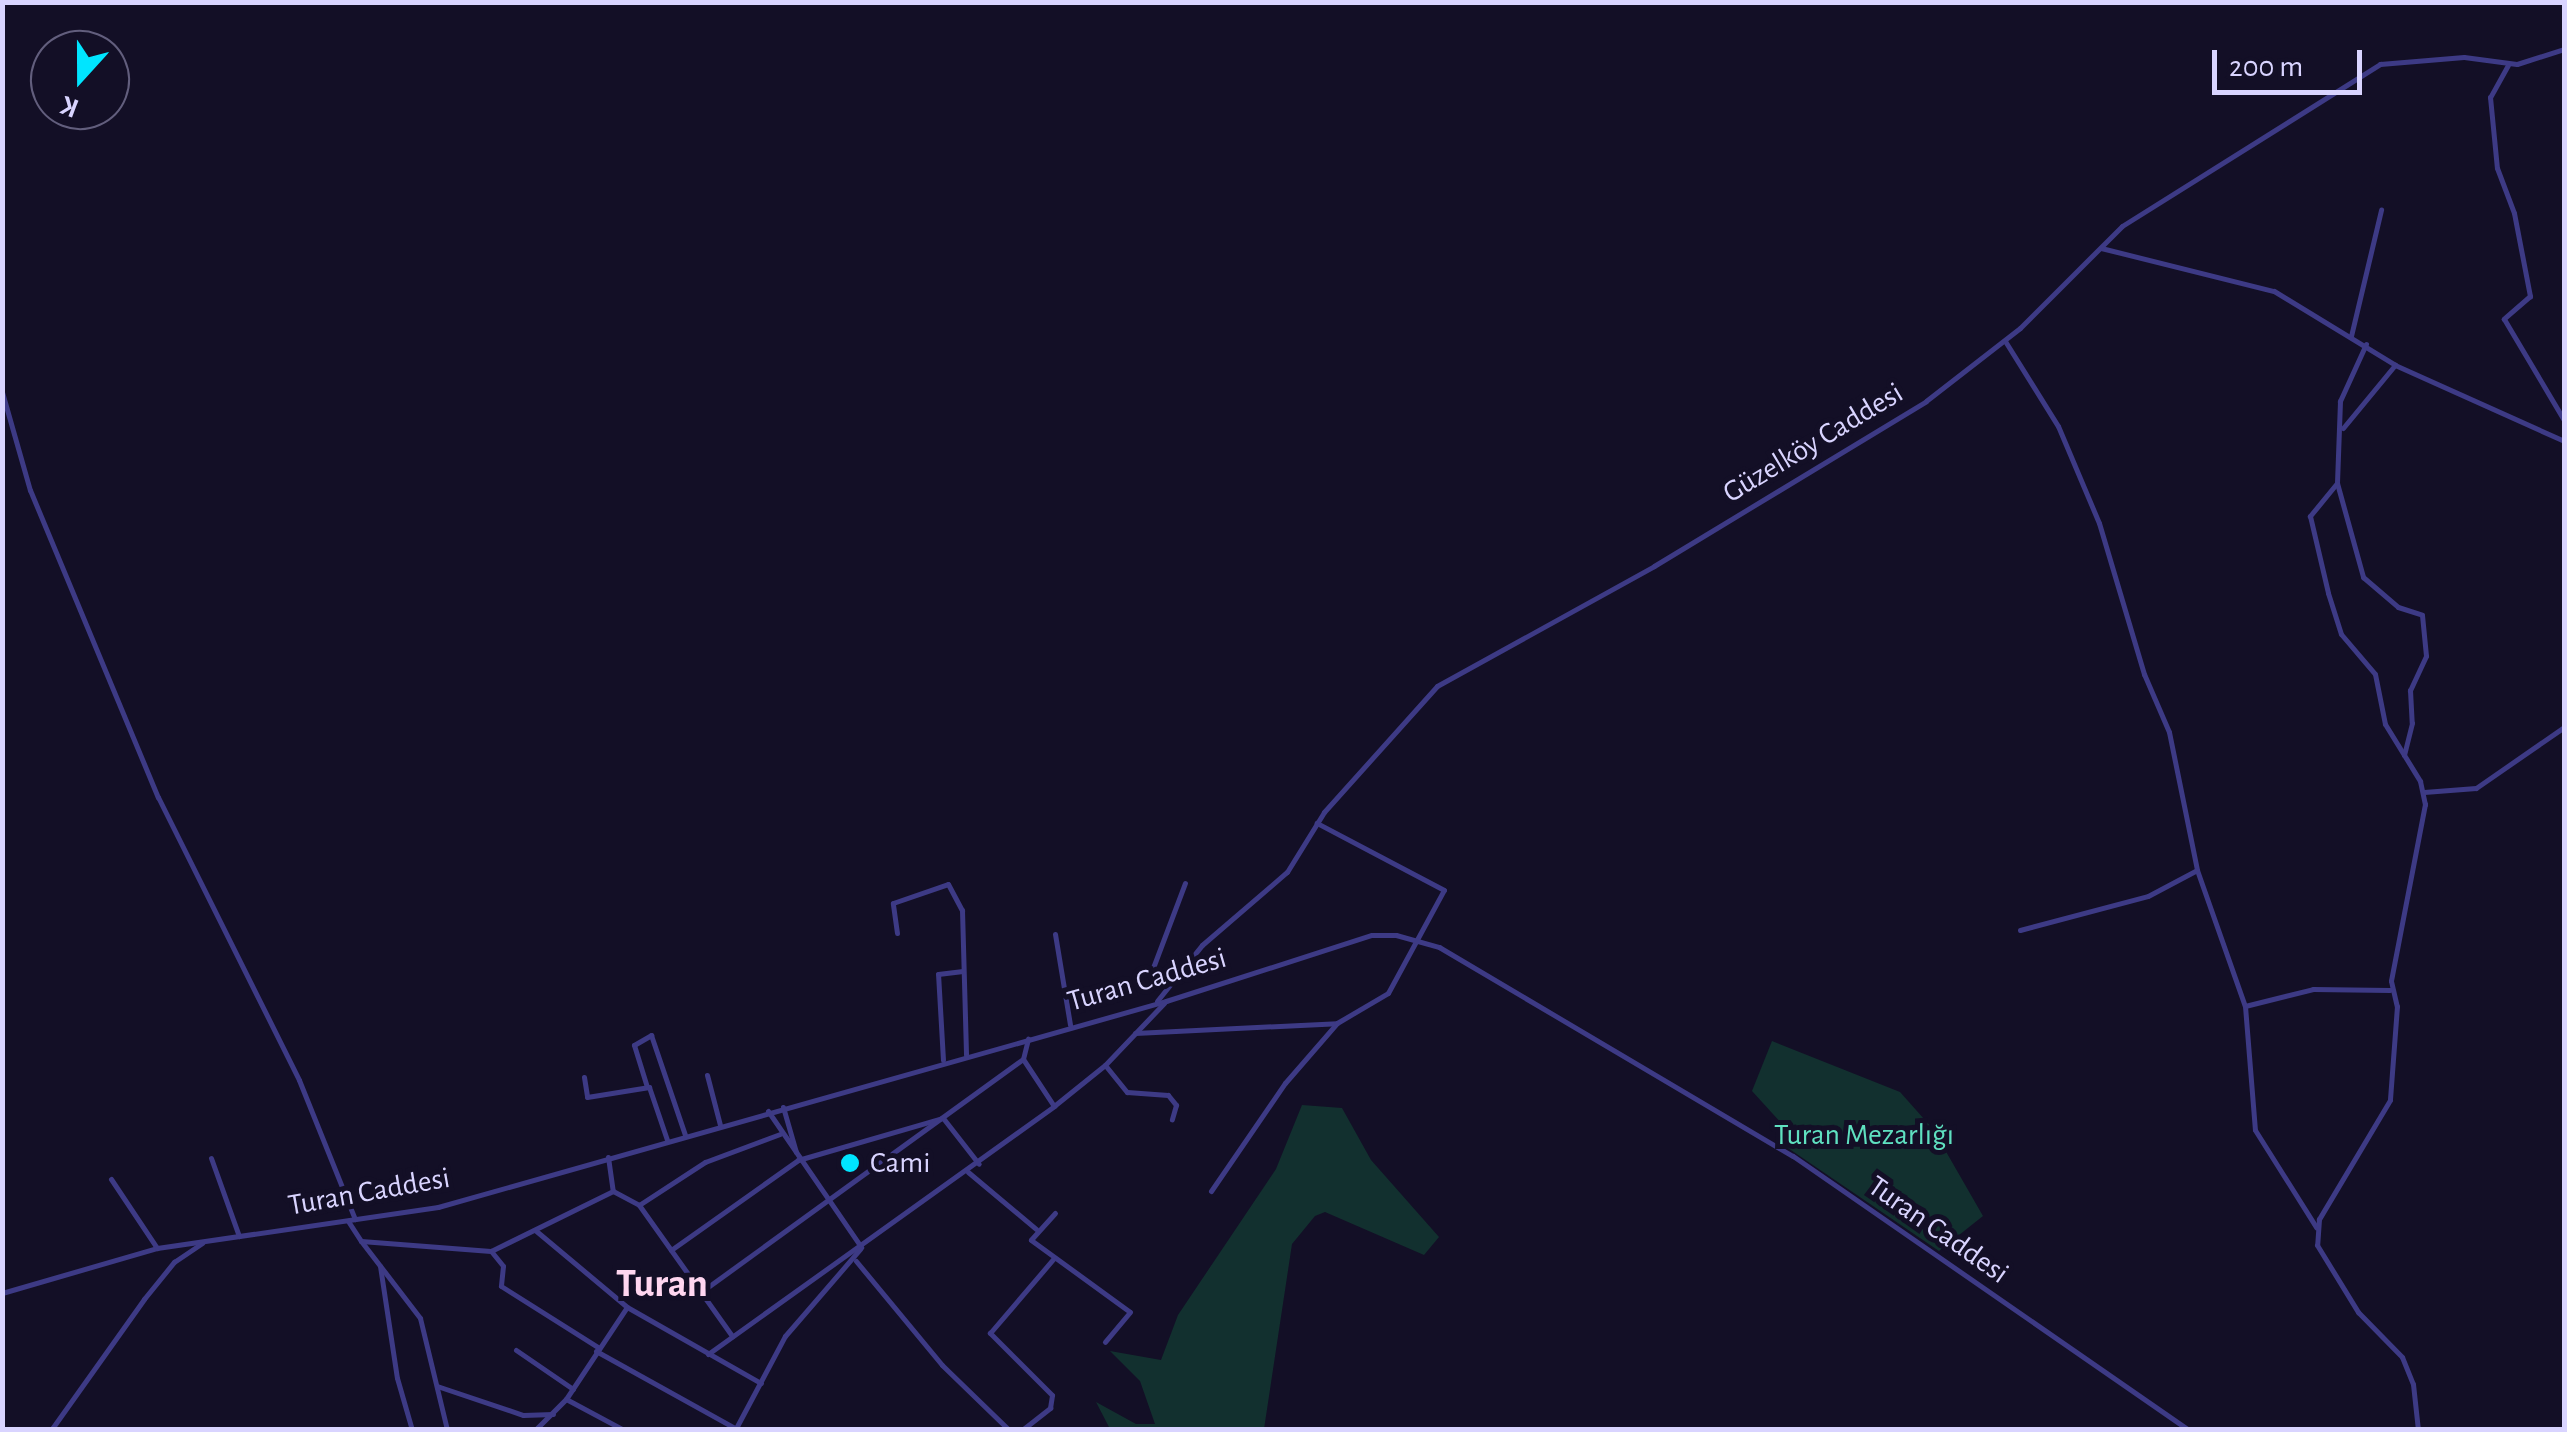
<!DOCTYPE html>
<meta charset="utf-8">
<style>
body{margin:0}
#map{position:relative;width:2567px;height:1432px;overflow:hidden;background:#130f26;font-family:"Alegreya Sans",sans-serif}
div>[style]{position:absolute}
[style*='--x']{left:calc(var(--x)*1px);top:calc(var(--y)*1px);width:calc(var(--w)*1px);rotate:calc(var(--a)*1deg)}
.green>*{inset:0;background:#12302f}
.minor>*{height:5px;margin:-2.5px;padding:0 2.5px;transform-origin:2.5px;border-radius:2.5px;background:#3d3a85}
.dots>*{width:28px;height:28px;translate:-50% -50%;box-sizing:border-box;border:5px solid #130f26;border-radius:50%}
span{translate:-50% -50%;white-space:nowrap;text-align:center;line-height:1.15;-webkit-text-stroke:10px #130f26;paint-order:stroke}
.street-label{font-size:30px;color:#d9d4ff}
.park-label{font-size:30px;color:#5fe0c0}
.poi-label{font-size:30px;color:#d9d4ff}
.left{translate:0 -50%;text-align:left}
.district-label{font-size:40px;color:#ffd6f0;font-weight:700}
.frame{position:absolute;inset:0;border:5px solid #d9d4ff;pointer-events:none}
.north{position:absolute;left:30px;top:30px;width:100px;height:100px;box-sizing:border-box;background:#130f26;border:2px solid #625e7d;border-radius:50%;rotate:201deg;font-size:28px;font-weight:700;line-height:40px;text-align:center;color:#d9d4ff}
.north::after{content:'';display:block;margin:auto;width:35px;height:45px;background:#00e5ff;clip-path:polygon(50% 0,100% 100%,50% 72%,0 100%)}
.scale{position:absolute;left:2212px;top:50px;width:150px;height:45px;box-sizing:border-box;border:5px solid #d9d4ff;border-top:0;padding-left:12px;font-size:30px;line-height:35px;white-space:nowrap;color:#d9d4ff;-webkit-text-stroke:8px #130f26;paint-order:stroke}
</style>
<div id="map">
<div class="green">
<i style="clip-path:polygon(1772px 1041px,1900px 1092px,1933px 1129px,1983px 1216px,1939px 1251px,1785px 1146px,1792px 1135px,1752px 1091px)"></i>
<i style="clip-path:polygon(1302px 1105px,1342px 1108px,1371px 1160px,1439px 1237px,1424px 1255px,1325px 1212px,1315px 1216px,1292px 1244px,1264px 1429px,1110px 1429px,1096px 1402px,1136px 1424px,1155px 1424px,1140px 1381px,1110px 1351px,1161px 1360px,1178px 1315px,1276px 1169px)"></i>
</div>
<div class="minor">
<i style="--x:2508;--y:65;--w:37;--a:119"></i>
<i style="--x:2490;--y:97;--w:71;--a:84.4"></i>
<i style="--x:2497;--y:168;--w:48;--a:69.3"></i>
<i style="--x:2514;--y:213;--w:85;--a:79.1"></i>
<i style="--x:2530;--y:296;--w:35;--a:139"></i>
<i style="--x:2504;--y:319;--w:117;--a:59.3"></i>
<i style="--x:2101;--y:248;--w:178;--a:14"></i>
<i style="--x:2274;--y:291;--w:142;--a:31.4"></i>
<i style="--x:2395;--y:365;--w:185;--a:24.2"></i>
<i style="--x:2351;--y:336;--w:130;--a:-76.6"></i>
<i style="--x:2005;--y:341;--w:100;--a:58.1"></i>
<i style="--x:2058;--y:426;--w:105;--a:67.1"></i>
<i style="--x:2099;--y:523;--w:158;--a:73.4"></i>
<i style="--x:2144;--y:674;--w:63;--a:66.7"></i>
<i style="--x:2169;--y:732;--w:141;--a:78.5"></i>
<i style="--x:2197;--y:870;--w:144;--a:70.6"></i>
<i style="--x:2245;--y:1006;--w:124;--a:85.4"></i>
<i style="--x:2255;--y:1130;--w:115;--a:57.8"></i>
<i style="--x:2366;--y:344;--w:63;--a:114.5"></i>
<i style="--x:2340;--y:401;--w:82;--a:92.1"></i>
<i style="--x:2337;--y:483;--w:98;--a:74.5"></i>
<i style="--x:2363;--y:577;--w:46;--a:40.6"></i>
<i style="--x:2398;--y:607;--w:25;--a:18"></i>
<i style="--x:2422;--y:615;--w:41;--a:84.4"></i>
<i style="--x:2426;--y:656;--w:38;--a:115"></i>
<i style="--x:2410;--y:690;--w:33;--a:87"></i>
<i style="--x:2412;--y:723;--w:33;--a:104"></i>
<i style="--x:2;--y:392;--w:102;--a:74.1"></i>
<i style="--x:30;--y:490;--w:333;--a:67.4"></i>
<i style="--x:158;--y:797;--w:316;--a:63.5"></i>
<i style="--x:299;--y:1080;--w:150;--a:68.1"></i>
<i style="--x:2343;--y:428;--w:82;--a:-50.5"></i>
<i style="--x:2337;--y:483;--w:43;--a:129.3"></i>
<i style="--x:2310;--y:516;--w:79;--a:76.8"></i>
<i style="--x:2328;--y:593;--w:43;--a:72.4"></i>
<i style="--x:2341;--y:634;--w:52;--a:49.6"></i>
<i style="--x:2375;--y:674;--w:51;--a:78.7"></i>
<i style="--x:2385;--y:724;--w:67;--a:58.4"></i>
<i style="--x:2420;--y:781;--w:24;--a:78"></i>
<i style="--x:2425;--y:804;--w:180;--a:100.9"></i>
<i style="--x:2391;--y:981;--w:26;--a:77"></i>
<i style="--x:2397;--y:1006;--w:94;--a:94.3"></i>
<i style="--x:2390;--y:1100;--w:139;--a:120.8"></i>
<i style="--x:2319;--y:1219;--w:26;--a:94"></i>
<i style="--x:2317;--y:1245;--w:79;--a:58.5"></i>
<i style="--x:2358;--y:1312;--w:63;--a:45.6"></i>
<i style="--x:2402;--y:1357;--w:29;--a:68"></i>
<i style="--x:2413;--y:1384;--w:46;--a:83.8"></i>
<i style="--x:2424;--y:792;--w:52;--a:-4.4"></i>
<i style="--x:2476;--y:788;--w:107;--a:-34.7"></i>
<i style="--x:2020;--y:930;--w:132;--a:-14.9"></i>
<i style="--x:2148;--y:896;--w:55;--a:-28"></i>
<i style="--x:897;--y:933;--w:30;--a:-98"></i>
<i style="--x:893;--y:903;--w:58;--a:-19.1"></i>
<i style="--x:948;--y:884;--w:30;--a:62"></i>
<i style="--x:962;--y:910;--w:145;--a:88.4"></i>
<i style="--x:1055;--y:934;--w:92;--a:80.6"></i>
<i style="--x:1169;--y:983;--w:21;--a:-151"></i>
<i style="--x:1151;--y:973;--w:96;--a:-69.3"></i>
<i style="--x:1157;--y:1001;--w:72;--a:-51.2"></i>
<i style="--x:1202;--y:945;--w:112;--a:-40.7"></i>
<i style="--x:1287;--y:872;--w:70;--a:-58.3"></i>
<i style="--x:1324;--y:812;--w:169;--a:-48.1"></i>
<i style="--x:1437;--y:686;--w:248;--a:-28.9"></i>
<i style="--x:1654;--y:566;--w:318;--a:-31.2"></i>
<i style="--x:1926;--y:401;--w:119;--a:-37.8"></i>
<i style="--x:2020;--y:328;--w:144;--a:-45"></i>
<i style="--x:2122;--y:226;--w:305;--a:-32.1"></i>
<i style="--x:2380;--y:64;--w:84;--a:-4.8"></i>
<i style="--x:2464;--y:57;--w:53;--a:7.5"></i>
<i style="--x:2517;--y:64;--w:49;--a:-17.7"></i>
<i style="--x:2245;--y:1006;--w:70;--a:-14"></i>
<i style="--x:2313;--y:989;--w:77;--a:0.7"></i>
<i style="--x:1135;--y:1033;--w:202;--a:-2.8"></i>
<i style="--x:1337;--y:1023;--w:59;--a:-30.5"></i>
<i style="--x:1388;--y:993;--w:117;--a:-61.5"></i>
<i style="--x:1444;--y:890;--w:144;--a:-152.2"></i>
<i style="--x:1023;--y:1059;--w:56;--a:56.6"></i>
<i style="--x:943;--y:1060;--w:86;--a:-93.3"></i>
<i style="--x:938;--y:974;--w:25;--a:-7"></i>
<i style="--x:1105;--y:1065;--w:35;--a:51"></i>
<i style="--x:1127;--y:1092;--w:41;--a:4.2"></i>
<i style="--x:1168;--y:1095;--w:13;--a:51"></i>
<i style="--x:1176;--y:1105;--w:15;--a:106"></i>
<i style="--x:707;--y:1075;--w:52;--a:75.4"></i>
<i style="--x:584;--y:1077;--w:20;--a:81"></i>
<i style="--x:587;--y:1097;--w:63;--a:-9.2"></i>
<i style="--x:649;--y:1087;--w:56;--a:71.2"></i>
<i style="--x:647;--y:1087;--w:44;--a:-107.2"></i>
<i style="--x:634;--y:1045;--w:20;--a:-30"></i>
<i style="--x:651;--y:1035;--w:106;--a:71.2"></i>
<i style="--x:783;--y:1107;--w:47;--a:73.9"></i>
<i style="--x:768;--y:1111;--w:165;--a:55.6"></i>
<i style="--x:608;--y:1157;--w:34;--a:82"></i>
<i style="--x:211;--y:1158;--w:83;--a:70.3"></i>
<i style="--x:968;--y:1172;--w:89;--a:40"></i>
<i style="--x:111;--y:1179;--w:83;--a:56.3"></i>
<i style="--x:613;--y:1191;--w:30;--a:28"></i>
<i style="--x:639;--y:1205;--w:161;--a:54.6"></i>
<i style="--x:1211;--y:1191;--w:131;--a:-55.6"></i>
<i style="--x:1285;--y:1083;--w:79;--a:-49.1"></i>
<i style="--x:639;--y:1205;--w:79;--a:-33.1"></i>
<i style="--x:705;--y:1162;--w:80;--a:-20.5"></i>
<i style="--x:1055;--y:1213;--w:36;--a:132"></i>
<i style="--x:1031;--y:1240;--w:122;--a:36"></i>
<i style="--x:1130;--y:1312;--w:39;--a:130"></i>
<i style="--x:348;--y:1221;--w:24;--a:57"></i>
<i style="--x:361;--y:1241;--w:130;--a:4.4"></i>
<i style="--x:491;--y:1251;--w:136;--a:-26.2"></i>
<i style="--x:535;--y:1230;--w:120;--a:39.9"></i>
<i style="--x:627;--y:1307;--w:154;--a:29.6"></i>
<i style="--x:361;--y:1241;--w:97;--a:52.5"></i>
<i style="--x:420;--y:1318;--w:115;--a:76.4"></i>
<i style="--x:671;--y:1250;--w:156;--a:-35.3"></i>
<i style="--x:798;--y:1160;--w:151;--a:-16.2"></i>
<i style="--x:943;--y:1118;--w:58;--a:52"></i>
<i style="--x:491;--y:1251;--w:19;--a:51"></i>
<i style="--x:503;--y:1266;--w:20;--a:96"></i>
<i style="--x:501;--y:1286;--w:116;--a:32.3"></i>
<i style="--x:856;--y:1261;--w:135;--a:50.4"></i>
<i style="--x:942;--y:1365;--w:93;--a:44.1"></i>
<i style="--x:380;--y:1266;--w:113;--a:81.4"></i>
<i style="--x:397;--y:1378;--w:54;--a:73.9"></i>
<i style="--x:701;--y:1292;--w:397;--a:-35.9"></i>
<i style="--x:1023;--y:1059;--w:21;--a:-76"></i>
<i style="--x:2;--y:1293;--w:161;--a:-16.2"></i>
<i style="--x:157;--y:1248;--w:284;--a:-8.3"></i>
<i style="--x:438;--y:1207;--w:757;--a:-15.8"></i>
<i style="--x:1166;--y:1001;--w:216;--a:-17.8"></i>
<i style="--x:1372;--y:935;--w:24;--a:0"></i>
<i style="--x:1396;--y:935;--w:45;--a:15.6"></i>
<i style="--x:1439;--y:947;--w:411;--a:30.6"></i>
<i style="--x:1793;--y:1156;--w:482;--a:34.7"></i>
<i style="--x:516;--y:1350;--w:69;--a:34.4"></i>
<i style="--x:596;--y:1351;--w:159;--a:29"></i>
<i style="--x:708;--y:1354;--w:426;--a:-35.6"></i>
<i style="--x:1054;--y:1106;--w:65;--a:-38.8"></i>
<i style="--x:1105;--y:1065;--w:86;--a:-46.4"></i>
<i style="--x:437;--y:1386;--w:91;--a:18.6"></i>
<i style="--x:523;--y:1415;--w:30;--a:-2"></i>
<i style="--x:566;--y:1399;--w:66;--a:28.1"></i>
<i style="--x:51;--y:1430;--w:161;--a:-54.6"></i>
<i style="--x:144;--y:1299;--w:48;--a:-51"></i>
<i style="--x:174;--y:1262;--w:34;--a:-34"></i>
<i style="--x:535;--y:1430;--w:44;--a:-45"></i>
<i style="--x:566;--y:1399;--w:110;--a:-56.5"></i>
<i style="--x:735;--y:1430;--w:106;--a:-62"></i>
<i style="--x:785;--y:1336;--w:115;--a:-49.2"></i>
<i style="--x:1022;--y:1430;--w:36;--a:-38"></i>
<i style="--x:1050;--y:1408;--w:13;--a:-81"></i>
<i style="--x:1052;--y:1395;--w:88;--a:-135"></i>
<i style="--x:990;--y:1333;--w:99;--a:-49.5"></i>
</div>
<div class="dots">
<i style="left:850px;top:1163px;background:#00e5ff"></i>
</div>
<div class="street-label">
<span style="left:1813px;top:443px;rotate:-31deg">Güzelköy Caddesi</span>
<span style="left:1147px;top:980px;rotate:-16deg">Turan Caddesi</span>
<span style="left:369px;top:1192px;rotate:-10deg">Turan Caddesi</span>
<span style="left:1938px;top:1230px;rotate:35deg">Turan Caddesi</span>
</div>
<div class="park-label">
<span style="left:1864px;top:1135px">Turan Mezarlığı</span>
</div>
<div class="poi-label">
<span class="left" style="left:870px;top:1163px">Cami</span>
</div>
<div class="district-label">
<span style="left:662px;top:1284px">Turan</span>
</div>
<div class="frame"></div>
<div class="north">K</div>
<div class="scale">200 m</div>
</div>
